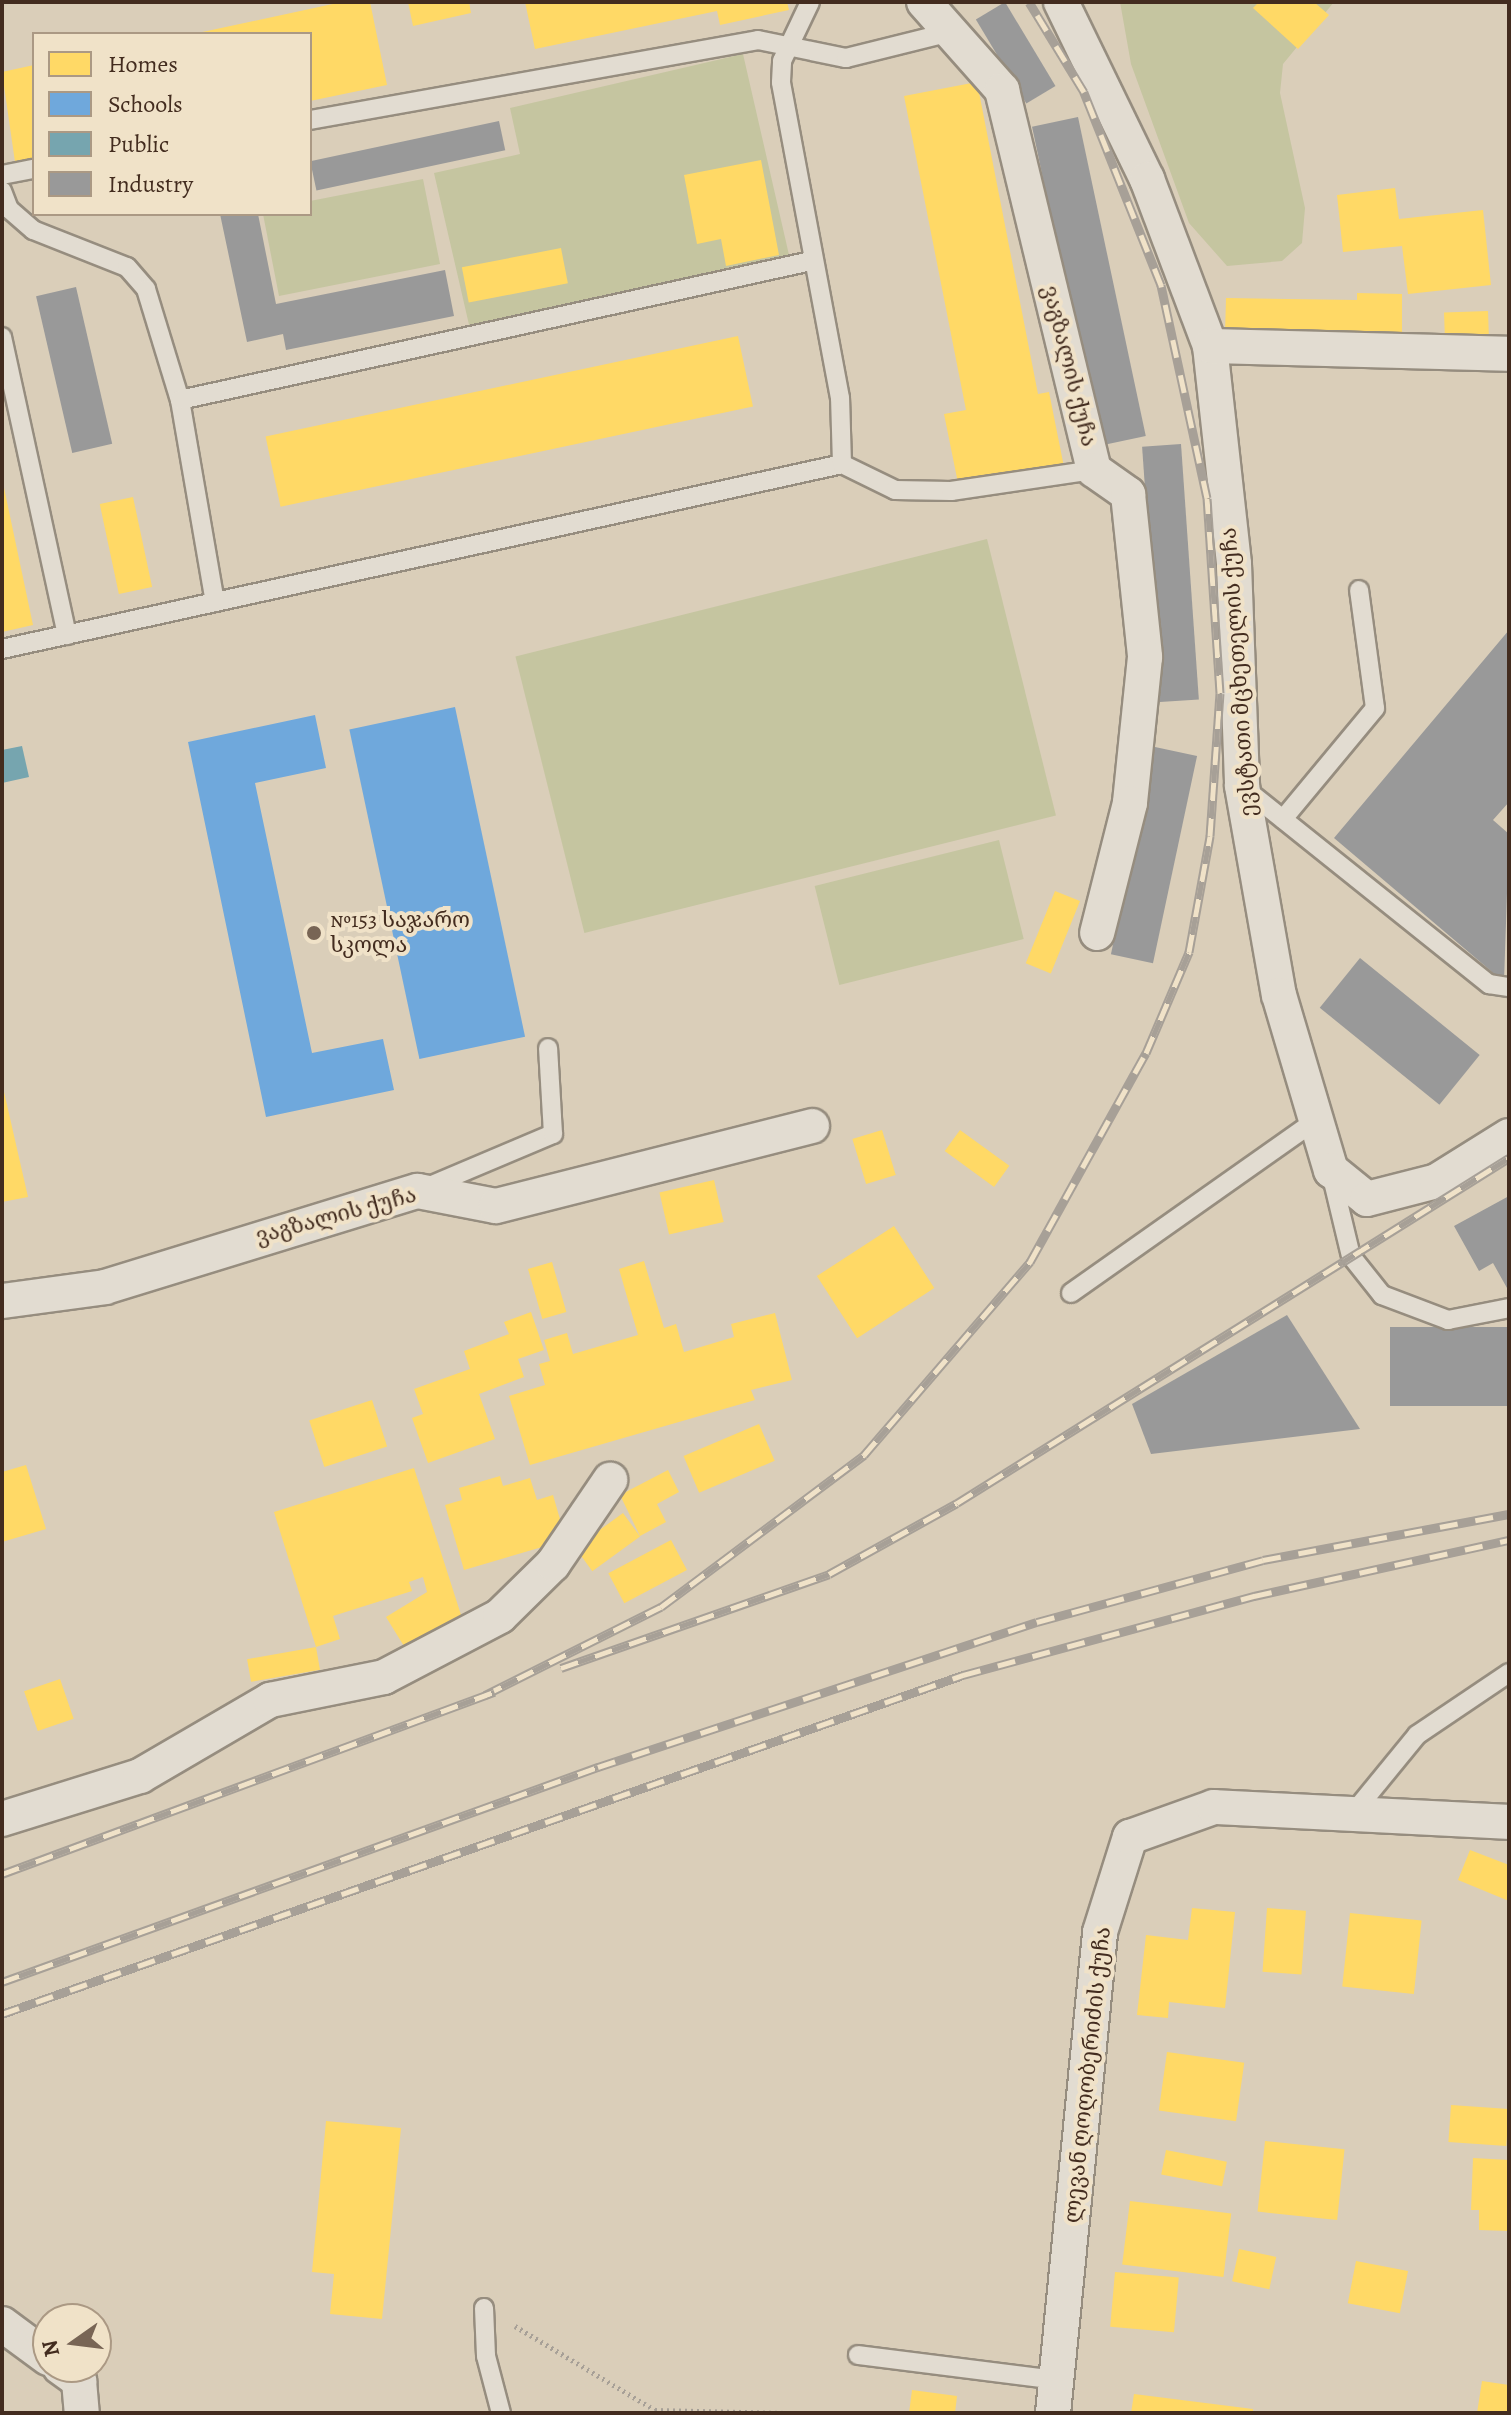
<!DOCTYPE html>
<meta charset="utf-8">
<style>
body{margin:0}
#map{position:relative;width:1511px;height:2415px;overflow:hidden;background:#daceb9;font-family:Alegreya,"Noto Serif Georgian",serif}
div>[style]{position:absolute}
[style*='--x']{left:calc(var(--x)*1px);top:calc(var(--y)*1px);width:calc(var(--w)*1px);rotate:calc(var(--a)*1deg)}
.green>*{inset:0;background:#c5c5a0;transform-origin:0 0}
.homes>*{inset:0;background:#ffd966;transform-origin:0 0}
.schools>*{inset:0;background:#6fa8dc;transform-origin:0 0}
.public>*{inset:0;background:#76a5af}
.industry>*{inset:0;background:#999;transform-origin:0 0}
.path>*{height:5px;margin-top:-2.5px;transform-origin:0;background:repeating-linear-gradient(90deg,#a7a097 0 2px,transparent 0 6px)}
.roads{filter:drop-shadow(2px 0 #968d7f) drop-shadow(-2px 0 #968d7f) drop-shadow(0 2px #968d7f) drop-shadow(0 -2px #968d7f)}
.lane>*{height:18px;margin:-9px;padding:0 9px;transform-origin:9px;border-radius:9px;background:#e2dcd1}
.street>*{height:34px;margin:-17px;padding:0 17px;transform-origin:17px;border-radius:17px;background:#e2dcd1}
.rail>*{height:9px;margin-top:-4.5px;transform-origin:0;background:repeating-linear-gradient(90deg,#f0e2c8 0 18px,#a7a097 0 36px);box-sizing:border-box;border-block:2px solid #a7a097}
.dots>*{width:22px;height:22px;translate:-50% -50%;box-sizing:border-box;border:4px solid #f0e2c8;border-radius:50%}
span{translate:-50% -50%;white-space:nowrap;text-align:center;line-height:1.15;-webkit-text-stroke:8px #f0e2c8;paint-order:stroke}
.street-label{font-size:22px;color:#432c1f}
.poi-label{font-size:22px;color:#432c1f}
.left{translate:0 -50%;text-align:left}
.frame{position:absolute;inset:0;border:4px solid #432c1f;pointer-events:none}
.legend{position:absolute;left:32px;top:32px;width:280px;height:184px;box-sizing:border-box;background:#f0e2c8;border:2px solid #ab9984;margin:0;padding:10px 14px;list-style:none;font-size:24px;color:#432c1f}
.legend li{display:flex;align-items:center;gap:16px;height:40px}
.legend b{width:40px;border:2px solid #ab9984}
.north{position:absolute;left:32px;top:2303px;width:80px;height:80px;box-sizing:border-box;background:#f0e2c8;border:2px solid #ab9984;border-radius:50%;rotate:256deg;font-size:22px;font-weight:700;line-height:32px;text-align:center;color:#432c1f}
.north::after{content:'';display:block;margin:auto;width:28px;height:36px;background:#786555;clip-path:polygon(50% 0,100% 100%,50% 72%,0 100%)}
</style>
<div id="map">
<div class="green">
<i style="clip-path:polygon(1120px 2px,1334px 2px,1283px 64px,1280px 93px,1305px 208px,1302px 243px,1282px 261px,1227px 266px,1189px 223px,1131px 64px)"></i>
<i style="clip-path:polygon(743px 54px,789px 255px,470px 329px,434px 173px,520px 154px,510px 108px)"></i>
<i style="clip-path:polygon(423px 179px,440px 264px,279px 296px,263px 214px,310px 214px,310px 201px)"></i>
<i style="left:987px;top:539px;width:285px;height:486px;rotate:76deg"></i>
<i style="left:999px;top:840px;width:102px;height:190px;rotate:76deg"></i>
</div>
<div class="homes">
<i style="clip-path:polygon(342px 2px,370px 2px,387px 85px,310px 101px,310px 34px,193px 34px)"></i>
<i style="clip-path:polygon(408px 2px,469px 2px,471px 13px,413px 26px)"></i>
<i style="clip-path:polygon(525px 2px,787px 2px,789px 10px,720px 25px,717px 11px,535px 49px)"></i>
<i style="clip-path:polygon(1259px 2px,1314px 2px,1329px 15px,1298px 49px,1253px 8px)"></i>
<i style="clip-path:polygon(34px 65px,34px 158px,15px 162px,2px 72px)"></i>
<i style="clip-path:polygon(977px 82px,1038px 394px,1049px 392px,1064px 467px,959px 488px,944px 414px,966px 410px,904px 96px)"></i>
<i style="clip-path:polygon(761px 160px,779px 255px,726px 266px,721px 239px,697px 244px,684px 175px)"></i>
<i style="clip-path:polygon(1395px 188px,1399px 219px,1483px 210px,1491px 285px,1408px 294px,1402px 246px,1343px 252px,1337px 195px)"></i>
<i style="left:561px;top:248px;width:36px;height:101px;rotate:79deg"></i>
<i style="clip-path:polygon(1357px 293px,1402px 294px,1402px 337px,1225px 334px,1226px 298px,1357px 300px)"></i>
<i style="left:1488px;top:311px;width:24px;height:44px;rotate:88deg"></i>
<i style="left:738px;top:336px;width:72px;height:483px;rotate:78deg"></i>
<i style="clip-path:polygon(3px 483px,33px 625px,2px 632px,2px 484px)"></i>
<i style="left:133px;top:497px;width:92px;height:34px;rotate:78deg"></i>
<i style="left:1055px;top:891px;width:27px;height:78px;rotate:22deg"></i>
<i style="clip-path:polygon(2px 1083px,28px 1197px,2px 1202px)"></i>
<i style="left:882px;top:1130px;width:47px;height:31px;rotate:73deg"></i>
<i style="left:960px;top:1130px;width:61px;height:26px;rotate:36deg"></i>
<i style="left:714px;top:1180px;width:43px;height:56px;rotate:77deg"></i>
<i style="left:894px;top:1226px;width:74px;height:92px;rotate:57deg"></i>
<i style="clip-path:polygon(644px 1261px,664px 1328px,676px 1324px,684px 1352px,734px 1337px,731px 1324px,775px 1313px,792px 1380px,751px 1390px,755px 1400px,530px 1465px,509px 1396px,545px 1385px,539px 1364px,550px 1361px,544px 1340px,567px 1333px,573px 1354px,638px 1335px,619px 1269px)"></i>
<i style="left:552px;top:1262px;width:52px;height:25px;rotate:74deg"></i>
<i style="clip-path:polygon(531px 1312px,544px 1350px,518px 1359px,524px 1377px,479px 1394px,495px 1439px,428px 1463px,412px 1418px,423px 1414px,414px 1389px,470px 1369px,464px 1351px,509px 1334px,504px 1322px)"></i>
<i style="left:372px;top:1400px;width:49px;height:66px;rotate:72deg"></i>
<i style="left:759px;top:1424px;width:40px;height:82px;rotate:67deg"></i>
<i style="clip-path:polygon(26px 1465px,46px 1529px,2px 1542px,2px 1472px)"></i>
<i style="clip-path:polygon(414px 1468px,462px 1618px,407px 1651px,386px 1617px,427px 1592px,423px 1577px,409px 1582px,412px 1591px,333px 1616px,340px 1639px,316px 1647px,274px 1512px)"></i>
<i style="clip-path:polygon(668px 1470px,679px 1492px,657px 1504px,666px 1522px,640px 1536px,620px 1495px)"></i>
<i style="clip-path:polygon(500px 1476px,503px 1486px,530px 1478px,537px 1500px,553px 1495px,566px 1540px,464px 1570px,445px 1505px,462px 1500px,459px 1488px)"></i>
<i style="left:623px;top:1513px;width:29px;height:59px;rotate:54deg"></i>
<i style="left:671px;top:1540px;width:34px;height:71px;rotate:62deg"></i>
<i style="left:316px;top:1647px;width:23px;height:70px;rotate:80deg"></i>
<i style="left:60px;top:1679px;width:42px;height:38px;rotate:71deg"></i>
<i style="clip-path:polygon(1470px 1850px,1509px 1865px,1509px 1901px,1458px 1880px)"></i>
<i style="clip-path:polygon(1192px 1908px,1235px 1912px,1225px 2008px,1169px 2002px,1168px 2018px,1137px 2015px,1146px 1935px,1188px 1940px)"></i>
<i style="left:1267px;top:1908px;width:39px;height:64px;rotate:4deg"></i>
<i style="left:1350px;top:1913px;width:72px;height:74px;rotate:6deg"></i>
<i style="left:1167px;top:2052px;width:78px;height:59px;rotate:8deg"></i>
<i style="left:1451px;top:2105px;width:58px;height:37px;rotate:4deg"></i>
<i style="clip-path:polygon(326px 2121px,401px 2128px,382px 2319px,330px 2314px,334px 2274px,312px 2272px)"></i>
<i style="left:1265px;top:2141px;width:80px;height:71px;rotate:6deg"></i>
<i style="left:1166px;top:2150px;width:62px;height:25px;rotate:11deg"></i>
<i style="clip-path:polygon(1473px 2158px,1509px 2160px,1509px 2231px,1479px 2230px,1479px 2210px,1471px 2210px)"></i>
<i style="left:1130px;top:2201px;width:102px;height:64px;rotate:7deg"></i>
<i style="left:1239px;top:2249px;width:38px;height:33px;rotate:12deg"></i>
<i style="left:1356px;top:2261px;width:53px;height:43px;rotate:11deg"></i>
<i style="left:1115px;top:2272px;width:64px;height:55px;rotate:5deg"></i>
<i style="clip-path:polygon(1482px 2381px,1509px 2385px,1509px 2413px,1477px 2413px)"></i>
<i style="clip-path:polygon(912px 2390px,957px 2396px,955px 2413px,909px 2413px)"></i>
<i style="clip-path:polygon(1134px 2394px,1253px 2409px,1253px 2413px,1131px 2413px)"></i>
</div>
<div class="schools">
<i style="left:455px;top:707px;width:337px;height:108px;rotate:78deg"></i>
<i style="clip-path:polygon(315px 715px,326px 768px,255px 783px,312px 1053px,383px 1039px,394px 1090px,266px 1117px,188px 742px)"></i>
</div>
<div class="public">
<i style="clip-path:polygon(22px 746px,29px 777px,2px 783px,2px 750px)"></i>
</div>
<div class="industry">
<i style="left:1005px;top:2px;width:98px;height:34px;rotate:59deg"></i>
<i style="left:1078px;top:117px;width:326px;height:47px;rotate:78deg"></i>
<i style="left:499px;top:121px;width:30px;height:193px;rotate:78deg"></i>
<i style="clip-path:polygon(220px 214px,258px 214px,276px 304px,445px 270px,454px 316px,286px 350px,283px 334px,247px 342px)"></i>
<i style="left:76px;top:287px;width:161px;height:41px;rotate:77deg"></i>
<i style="left:1181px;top:444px;width:256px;height:39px;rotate:86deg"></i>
<i style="clip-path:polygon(1509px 630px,1509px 802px,1493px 820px,1509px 834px,1504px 982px,1334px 838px)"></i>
<i style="left:1155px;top:747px;width:43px;height:212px;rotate:12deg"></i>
<i style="left:1360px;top:958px;width:154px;height:64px;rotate:39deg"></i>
<i style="clip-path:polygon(1509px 1196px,1509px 1287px,1507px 1288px,1493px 1263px,1479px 1271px,1454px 1226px)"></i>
<i style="clip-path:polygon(1287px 1315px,1360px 1429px,1151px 1454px,1132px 1404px)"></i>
<i style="left:1509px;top:1327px;width:79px;height:119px;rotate:90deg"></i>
</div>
<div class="path">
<i style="--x:515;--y:2326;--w:163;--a:31"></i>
<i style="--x:655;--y:2410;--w:132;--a:1.3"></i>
</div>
<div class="roads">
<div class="lane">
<i style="--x:310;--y:120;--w:455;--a:-10.1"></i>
<i style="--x:758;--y:40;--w:90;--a:11.6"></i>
<i style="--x:846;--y:58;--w:112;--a:-13.9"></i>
<i style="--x:2;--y:175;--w:33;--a:-11"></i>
<i style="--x:2;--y:191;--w:19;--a:69"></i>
<i style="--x:9;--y:209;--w:32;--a:41"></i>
<i style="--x:33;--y:230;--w:101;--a:21.5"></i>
<i style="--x:127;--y:267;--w:29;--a:49"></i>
<i style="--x:146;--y:289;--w:116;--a:73"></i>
<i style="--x:180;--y:400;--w:205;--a:80.2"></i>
<i style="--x:2;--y:337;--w:305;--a:77.7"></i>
<i style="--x:180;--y:400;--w:646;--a:-12.42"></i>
<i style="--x:842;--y:464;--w:59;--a:26.1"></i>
<i style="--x:895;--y:490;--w:56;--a:1"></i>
<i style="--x:951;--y:491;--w:145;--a:-8.4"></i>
<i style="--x:2;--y:649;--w:860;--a:-12.42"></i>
<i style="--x:842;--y:464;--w:66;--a:-91.7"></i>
<i style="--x:840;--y:398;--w:321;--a:-100.6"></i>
<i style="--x:781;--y:82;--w:21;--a:-87"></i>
<i style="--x:782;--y:61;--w:65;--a:-64.6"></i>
<i style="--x:1244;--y:788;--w:314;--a:38.7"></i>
<i style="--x:1489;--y:984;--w:20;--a:9"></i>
<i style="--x:1283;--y:819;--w:144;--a:-50.3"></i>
<i style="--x:1375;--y:708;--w:119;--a:-97.7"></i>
<i style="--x:1331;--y:1173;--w:85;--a:76.5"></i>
<i style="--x:1351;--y:1256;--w:50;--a:51.5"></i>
<i style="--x:1382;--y:1295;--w:71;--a:20.7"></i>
<i style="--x:1448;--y:1320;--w:62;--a:-11.1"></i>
<i style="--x:425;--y:1188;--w:139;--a:-22.9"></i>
<i style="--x:553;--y:1134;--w:86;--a:-93.3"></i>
<i style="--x:1071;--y:1293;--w:300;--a:-35.2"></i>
<i style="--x:1354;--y:1812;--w:99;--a:-50.7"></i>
<i style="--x:1417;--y:1735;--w:111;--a:-34"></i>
<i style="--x:484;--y:2308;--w:48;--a:87.6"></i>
<i style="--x:486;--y:2356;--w:59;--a:75.3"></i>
<i style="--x:858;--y:2355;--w:200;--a:7.2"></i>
</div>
<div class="street">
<i style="--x:924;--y:2;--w:118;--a:48.4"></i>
<i style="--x:1002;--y:90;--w:391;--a:76.4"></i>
<i style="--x:1094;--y:470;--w:42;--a:35.2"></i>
<i style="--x:1128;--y:494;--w:164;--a:84"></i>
<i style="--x:1145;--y:657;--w:147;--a:95.9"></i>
<i style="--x:1130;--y:803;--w:134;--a:104.2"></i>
<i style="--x:1061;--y:2;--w:197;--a:64.1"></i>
<i style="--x:1147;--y:179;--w:178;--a:69.3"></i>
<i style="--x:1210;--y:346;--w:219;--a:83.7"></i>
<i style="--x:1234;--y:564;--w:222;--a:87.9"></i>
<i style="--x:1242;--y:786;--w:212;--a:80"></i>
<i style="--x:1279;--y:995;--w:183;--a:73.5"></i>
<i style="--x:1331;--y:1170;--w:46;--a:38.9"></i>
<i style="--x:1367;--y:1199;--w:72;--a:-14.4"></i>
<i style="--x:1437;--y:1181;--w:85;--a:-32"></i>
<i style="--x:1210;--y:346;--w:299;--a:1.5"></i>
<i style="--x:2;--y:1301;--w:104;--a:-7.7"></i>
<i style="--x:105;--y:1287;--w:327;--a:-17.1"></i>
<i style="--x:418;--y:1191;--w:79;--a:10.9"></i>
<i style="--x:496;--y:1206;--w:326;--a:-14.2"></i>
<i style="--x:2;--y:1819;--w:145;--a:-17.3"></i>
<i style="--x:140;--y:1776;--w:151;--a:-30.3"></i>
<i style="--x:270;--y:1700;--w:116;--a:-11.4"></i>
<i style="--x:384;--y:1677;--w:131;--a:-27.7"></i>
<i style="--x:500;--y:1616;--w:74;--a:-44.5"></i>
<i style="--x:553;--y:1564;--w:102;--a:-55.8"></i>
<i style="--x:2;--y:2324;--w:57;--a:36.5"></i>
<i style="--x:60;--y:2367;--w:24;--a:36"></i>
<i style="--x:79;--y:2381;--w:32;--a:85"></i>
<i style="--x:1053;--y:2413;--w:483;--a:-84.4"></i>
<i style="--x:1100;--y:1932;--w:100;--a:-72.5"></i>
<i style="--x:1130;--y:1837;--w:89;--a:-19.7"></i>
<i style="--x:1214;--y:1807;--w:295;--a:2.9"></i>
</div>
</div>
<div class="rail">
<i style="--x:561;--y:1668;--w:284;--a:-19.3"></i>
<i style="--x:829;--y:1574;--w:146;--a:-29"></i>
<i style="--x:957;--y:1503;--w:651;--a:-32.01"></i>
<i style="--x:485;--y:1695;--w:197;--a:-26.6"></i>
<i style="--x:661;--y:1607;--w:254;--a:-36.8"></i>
<i style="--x:864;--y:1455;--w:255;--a:-49.3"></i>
<i style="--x:1030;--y:1262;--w:239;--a:-61"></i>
<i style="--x:1146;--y:1053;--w:110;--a:-66.9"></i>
<i style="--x:1189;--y:952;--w:118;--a:-79.7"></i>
<i style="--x:1210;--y:836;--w:143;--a:-86"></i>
<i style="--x:1220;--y:693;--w:195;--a:-93.8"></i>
<i style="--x:1207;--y:498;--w:218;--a:-102.2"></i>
<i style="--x:1161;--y:285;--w:208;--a:-111.8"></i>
<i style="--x:1084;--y:92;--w:105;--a:-121.4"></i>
<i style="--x:2;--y:1874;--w:525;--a:-20.3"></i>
<i style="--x:2;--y:1982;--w:634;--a:-19.84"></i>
<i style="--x:598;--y:1767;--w:462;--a:-18.3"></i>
<i style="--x:1037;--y:1622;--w:234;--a:-15.3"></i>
<i style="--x:1263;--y:1560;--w:250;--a:-10.6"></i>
<i style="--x:2;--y:2014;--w:1019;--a:-19.43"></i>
<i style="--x:963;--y:1675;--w:302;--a:-15.2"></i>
<i style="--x:1254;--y:1596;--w:261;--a:-12.4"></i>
</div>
<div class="dots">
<i style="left:314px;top:933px;background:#786555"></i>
</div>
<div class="street-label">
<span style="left:1069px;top:366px;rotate:76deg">ვაგზალის ქუჩა</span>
<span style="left:1239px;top:672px;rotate:-94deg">ევსტათი მცხეთელის ქუჩა</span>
<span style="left:336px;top:1216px;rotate:-15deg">ვაგზალის ქუჩა</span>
<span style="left:1088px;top:2075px;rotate:-84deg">ლევან ღოღობერიძის ქუჩა</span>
</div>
<div class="poi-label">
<span class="left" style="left:330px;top:933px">№153 საჯარო<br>სკოლა</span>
</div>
<div class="frame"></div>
<ul class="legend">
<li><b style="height:22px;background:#ffd966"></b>Homes</li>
<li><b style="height:22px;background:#6fa8dc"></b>Schools</li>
<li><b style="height:22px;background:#76a5af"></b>Public</li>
<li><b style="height:22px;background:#999"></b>Industry</li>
</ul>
<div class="north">N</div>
</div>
